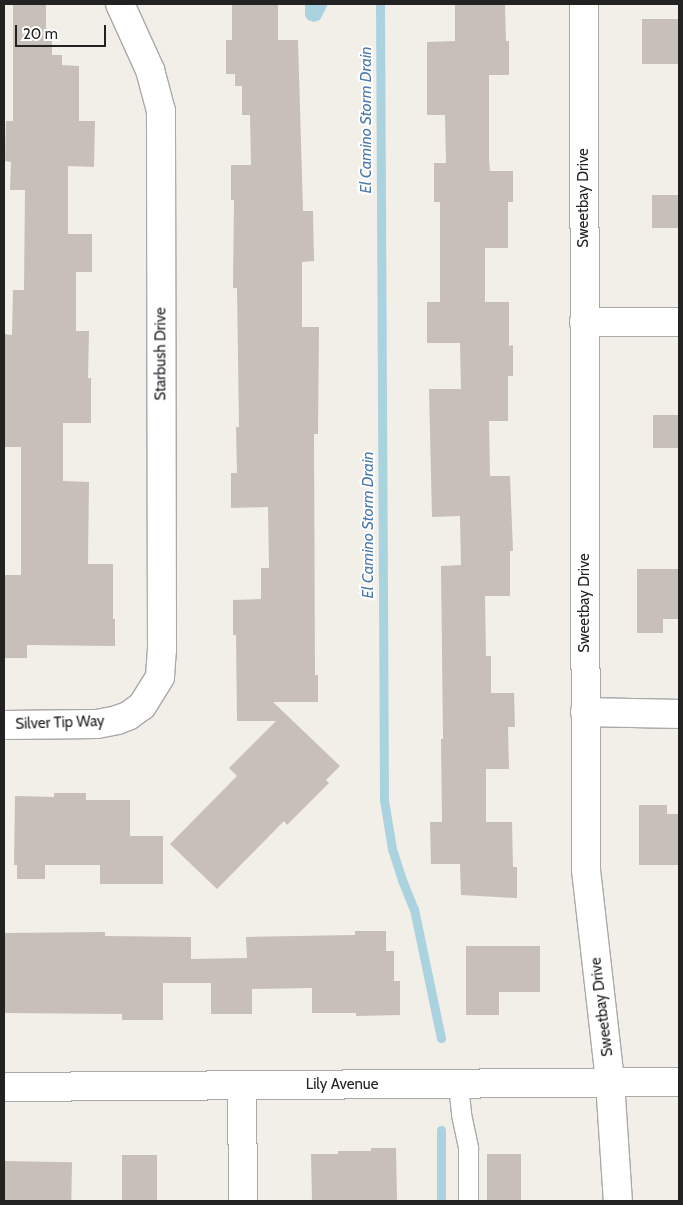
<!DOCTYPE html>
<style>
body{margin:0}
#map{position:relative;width:683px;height:1205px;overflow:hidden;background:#f2efe9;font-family:Cabin,sans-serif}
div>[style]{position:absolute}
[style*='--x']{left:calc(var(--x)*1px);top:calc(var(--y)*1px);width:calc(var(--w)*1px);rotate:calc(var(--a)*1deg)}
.water>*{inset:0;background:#aad3df}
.stream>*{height:9px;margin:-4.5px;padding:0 4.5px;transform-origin:4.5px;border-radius:4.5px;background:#aad3df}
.building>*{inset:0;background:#c7bfb8;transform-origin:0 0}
.roads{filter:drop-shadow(1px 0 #a9a9a9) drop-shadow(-1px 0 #a9a9a9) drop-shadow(0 1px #a9a9a9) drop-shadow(0 -1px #a9a9a9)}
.service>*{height:19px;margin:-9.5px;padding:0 9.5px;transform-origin:9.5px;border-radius:9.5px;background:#fff}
.minor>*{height:28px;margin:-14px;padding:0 14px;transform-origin:14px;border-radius:14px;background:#fff}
.tertiary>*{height:28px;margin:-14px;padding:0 14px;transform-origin:14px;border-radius:14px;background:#fff}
span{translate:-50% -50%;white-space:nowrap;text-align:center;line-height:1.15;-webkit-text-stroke:4px #fff;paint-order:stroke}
.street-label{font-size:15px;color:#222}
.water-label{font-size:16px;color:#4a7aab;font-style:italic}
.frame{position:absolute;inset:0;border:5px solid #222;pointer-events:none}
.scale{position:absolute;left:15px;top:25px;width:91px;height:22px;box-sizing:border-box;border:2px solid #222;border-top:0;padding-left:6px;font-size:15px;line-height:18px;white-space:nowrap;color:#222;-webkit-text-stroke:4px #fff;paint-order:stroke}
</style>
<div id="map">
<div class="water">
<i style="clip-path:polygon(305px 4px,328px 4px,320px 20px,314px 22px,308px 20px,305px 16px)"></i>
</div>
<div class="stream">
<i style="--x:380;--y:4;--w:796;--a:89.71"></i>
<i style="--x:384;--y:800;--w:50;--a:80.7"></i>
<i style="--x:392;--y:849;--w:33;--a:72"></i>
<i style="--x:402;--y:880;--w:31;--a:68"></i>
<i style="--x:414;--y:909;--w:132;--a:78.2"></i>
<i style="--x:441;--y:1130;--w:71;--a:90"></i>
</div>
<div class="building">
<i style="clip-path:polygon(13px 4px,46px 4px,46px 33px,52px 33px,52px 55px,62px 55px,62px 65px,79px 66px,79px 121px,95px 121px,94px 167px,68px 166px,68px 234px,92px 234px,92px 272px,76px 272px,76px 331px,89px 331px,88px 378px,91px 378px,91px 423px,63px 423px,63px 481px,89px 482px,88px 564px,113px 564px,113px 619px,115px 619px,115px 646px,27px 645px,27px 658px,4px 658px,4px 575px,21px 575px,21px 447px,4px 447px,4px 334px,12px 335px,13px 290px,24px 290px,25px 190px,10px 190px,11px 162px,5px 161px,6px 121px,13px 121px)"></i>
<i style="clip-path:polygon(232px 4px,278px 4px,278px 40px,298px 40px,303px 211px,313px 211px,314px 261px,302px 262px,302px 327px,319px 327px,318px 434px,314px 434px,315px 675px,318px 675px,318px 702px,273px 702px,340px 766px,326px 780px,329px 783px,287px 825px,284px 821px,217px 889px,170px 844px,237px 776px,229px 768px,276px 721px,237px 721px,236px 635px,233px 635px,233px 600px,261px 599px,261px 568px,269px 568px,268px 507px,231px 508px,231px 473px,237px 473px,236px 427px,239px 427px,237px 288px,233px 288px,234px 200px,231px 200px,231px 165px,251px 165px,250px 115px,242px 115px,242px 86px,235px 86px,235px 74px,226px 74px,226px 40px,232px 40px)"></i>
<i style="clip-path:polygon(455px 4px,505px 4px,506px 41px,509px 41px,509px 75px,489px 75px,489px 159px,490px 171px,513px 171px,513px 202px,508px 202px,508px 248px,485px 248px,485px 302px,509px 302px,509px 346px,513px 345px,513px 376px,508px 376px,508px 421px,489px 421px,490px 476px,510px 476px,513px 551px,510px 551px,510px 596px,485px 596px,486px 656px,491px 656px,491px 693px,514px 693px,515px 727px,508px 727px,509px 769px,486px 769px,486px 822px,512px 822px,513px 867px,517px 867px,517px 898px,461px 895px,460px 864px,431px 864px,430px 822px,442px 822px,441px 739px,443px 739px,441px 566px,461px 565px,460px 516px,432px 517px,429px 389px,461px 389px,460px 343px,427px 343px,427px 302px,440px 302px,440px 202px,434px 202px,434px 163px,446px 163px,445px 115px,427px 115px,427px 42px,455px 41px)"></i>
<i style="left:642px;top:19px;width:37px;height:45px"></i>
<i style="left:652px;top:195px;width:27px;height:33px"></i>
<i style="left:653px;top:415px;width:26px;height:33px"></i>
<i style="clip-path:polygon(637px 569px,679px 569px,679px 619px,663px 619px,663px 633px,637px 633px)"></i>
<i style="clip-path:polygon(54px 793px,86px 793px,86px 800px,130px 800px,130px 836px,163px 836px,163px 884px,100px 884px,100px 865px,45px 865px,45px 879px,17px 879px,17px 865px,14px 865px,15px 796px,54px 797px)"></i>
<i style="clip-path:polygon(639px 805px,667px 805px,667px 814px,679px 814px,679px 865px,639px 865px)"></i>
<i style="clip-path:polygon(355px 931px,386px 931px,386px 951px,394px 951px,394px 981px,400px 981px,400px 1015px,356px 1016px,356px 1013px,312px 1013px,312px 988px,252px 989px,252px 1014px,211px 1014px,211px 983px,163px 983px,163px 1020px,122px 1020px,122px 1014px,4px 1013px,4px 933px,105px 932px,105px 936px,191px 937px,191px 959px,247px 958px,246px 937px,355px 935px)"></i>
<i style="clip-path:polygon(466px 946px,540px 946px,540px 992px,499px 992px,499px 1015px,466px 1015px)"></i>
<i style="clip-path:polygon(371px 1148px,396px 1148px,397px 1201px,312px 1201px,311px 1154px,338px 1154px,338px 1151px,371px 1151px)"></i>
<i style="left:487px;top:1154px;width:34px;height:47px"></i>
<i style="left:122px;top:1155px;width:35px;height:46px"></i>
<i style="left:4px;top:1161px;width:68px;height:40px;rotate:1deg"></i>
</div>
<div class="roads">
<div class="service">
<i style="--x:458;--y:1084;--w:30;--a:84"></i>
<i style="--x:461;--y:1114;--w:35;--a:78"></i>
<i style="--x:468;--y:1148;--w:53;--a:90"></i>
</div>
<div class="minor">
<i style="--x:584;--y:4;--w:866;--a:89.87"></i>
<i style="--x:586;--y:870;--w:213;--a:83.5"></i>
<i style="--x:610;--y:1082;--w:119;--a:86.2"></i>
<i style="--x:584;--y:322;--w:95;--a:0"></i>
<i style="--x:585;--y:712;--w:94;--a:1.2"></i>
<i style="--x:4;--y:725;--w:93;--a:-0.6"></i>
<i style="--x:97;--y:724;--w:20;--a:-11"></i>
<i style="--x:117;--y:720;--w:12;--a:-20"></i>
<i style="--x:128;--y:716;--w:17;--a:-36"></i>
<i style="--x:142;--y:706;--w:34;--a:-58"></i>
<i style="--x:160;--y:677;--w:27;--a:-86"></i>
<i style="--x:162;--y:650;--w:539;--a:-90.11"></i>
<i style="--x:161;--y:111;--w:42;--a:-105"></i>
<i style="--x:150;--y:70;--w:72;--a:-114.4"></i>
<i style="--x:242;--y:1085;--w:116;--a:89.5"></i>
</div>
<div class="tertiary">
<i style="--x:4;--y:1087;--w:675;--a:-0.42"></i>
</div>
</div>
<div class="street-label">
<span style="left:584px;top:198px;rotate:-90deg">Sweetbay Drive</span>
<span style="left:161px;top:354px;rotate:-90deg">Starbush Drive</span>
<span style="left:585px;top:603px;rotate:-90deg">Sweetbay Drive</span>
<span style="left:60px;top:723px;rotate:-2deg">Silver Tip Way</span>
<span style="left:602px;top:1007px;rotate:-97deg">Sweetbay Drive</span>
<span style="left:342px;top:1085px">Lily Avenue</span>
</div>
<div class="water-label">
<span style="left:366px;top:120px;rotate:-90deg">El Camino Storm Drain</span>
<span style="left:368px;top:525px;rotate:-90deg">El Camino Storm Drain</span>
</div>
<div class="frame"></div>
<div class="scale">20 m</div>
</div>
